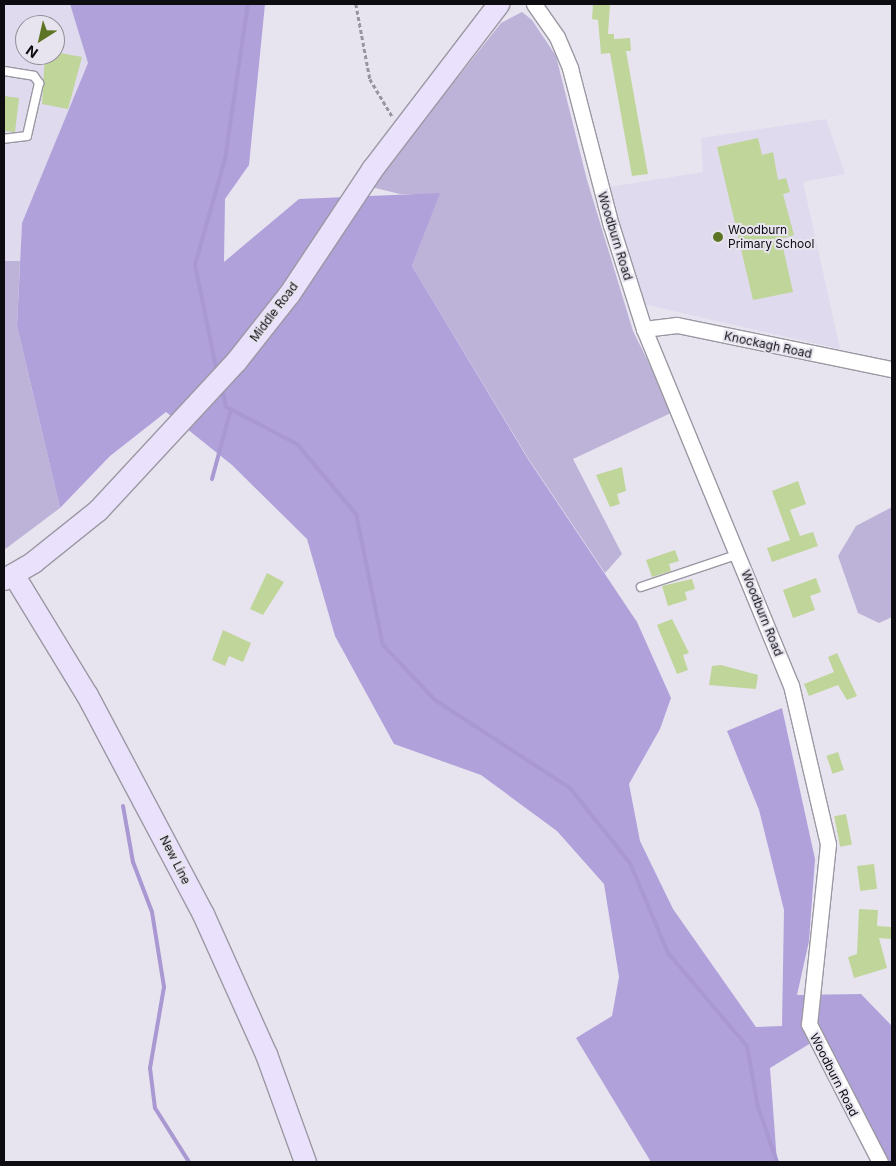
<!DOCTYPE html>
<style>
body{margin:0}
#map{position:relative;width:896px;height:1166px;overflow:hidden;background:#e7e4ef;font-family:Inter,sans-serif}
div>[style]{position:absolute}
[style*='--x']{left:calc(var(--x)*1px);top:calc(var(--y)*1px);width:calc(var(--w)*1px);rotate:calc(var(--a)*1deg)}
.built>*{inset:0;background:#dfdaed}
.green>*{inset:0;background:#bdb3d8}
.forest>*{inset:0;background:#b1a1db}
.stream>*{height:4px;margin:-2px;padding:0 2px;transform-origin:2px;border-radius:2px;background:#a998d2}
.building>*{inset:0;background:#c0d599;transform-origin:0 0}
.path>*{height:2.5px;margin-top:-1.25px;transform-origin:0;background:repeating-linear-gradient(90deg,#98959e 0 4px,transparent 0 6.5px)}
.roads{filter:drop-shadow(1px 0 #9b98a3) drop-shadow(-1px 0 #9b98a3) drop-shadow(0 1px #9b98a3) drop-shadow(0 -1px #9b98a3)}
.lane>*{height:8px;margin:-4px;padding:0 4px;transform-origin:4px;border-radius:4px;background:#fff}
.street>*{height:15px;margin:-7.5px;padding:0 7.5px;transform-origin:7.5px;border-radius:7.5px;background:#fff}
.secondary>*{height:21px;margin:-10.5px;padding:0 10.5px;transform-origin:10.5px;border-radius:10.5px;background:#eae1fd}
.dots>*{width:14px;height:14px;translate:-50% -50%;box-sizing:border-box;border:2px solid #e7e4ef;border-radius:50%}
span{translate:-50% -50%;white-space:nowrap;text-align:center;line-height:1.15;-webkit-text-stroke:4px #e7e4ef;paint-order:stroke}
.poi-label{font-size:12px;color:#0d0c10}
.left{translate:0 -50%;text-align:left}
.street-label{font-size:12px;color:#0d0c10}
.frame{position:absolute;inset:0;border:5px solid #0d0c10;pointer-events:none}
.north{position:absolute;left:15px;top:15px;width:50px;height:50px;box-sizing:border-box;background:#e7e4ef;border:1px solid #908e96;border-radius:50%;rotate:215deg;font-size:14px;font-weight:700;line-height:20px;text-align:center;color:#0d0c10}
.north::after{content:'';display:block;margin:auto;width:18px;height:22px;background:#5d7425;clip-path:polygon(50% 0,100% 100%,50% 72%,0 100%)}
</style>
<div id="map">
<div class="built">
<i style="clip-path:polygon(evenodd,4px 4px,70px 4px,88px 63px,22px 223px,20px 261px,4px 261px,4px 4px,25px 25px,55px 25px,55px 55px,25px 55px,25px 25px)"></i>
<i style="clip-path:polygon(826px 119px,845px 174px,803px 182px,840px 349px,643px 304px,609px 187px,703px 172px,701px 138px)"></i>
</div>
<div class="green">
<i style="clip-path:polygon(522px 12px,532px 20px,556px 56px,587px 180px,633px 331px,673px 412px,573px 459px,622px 554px,605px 573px,528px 458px,412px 266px,439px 194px,400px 194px,371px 187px,501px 23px)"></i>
<i style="clip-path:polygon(4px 261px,20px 261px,17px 326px,60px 508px,4px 550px)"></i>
<i style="clip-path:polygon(892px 507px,892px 617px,879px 623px,858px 613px,838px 556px,856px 526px)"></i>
</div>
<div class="forest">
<i style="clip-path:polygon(70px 4px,265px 4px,249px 165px,225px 199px,224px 262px,299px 199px,440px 193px,412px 266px,528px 459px,637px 622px,671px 698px,660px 729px,629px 784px,640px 841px,673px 909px,756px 1027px,782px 1026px,784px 910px,759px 810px,727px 731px,782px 708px,815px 859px,809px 941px,797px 995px,861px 994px,892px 1026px,892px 1162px,887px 1162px,819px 1038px,770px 1068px,777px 1162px,651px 1162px,576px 1038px,612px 1016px,619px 977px,604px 884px,557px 831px,481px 775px,394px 744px,335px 636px,307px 539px,232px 465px,166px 412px,110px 456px,60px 508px,17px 326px,22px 223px,88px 63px)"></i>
</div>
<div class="stream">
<i style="--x:217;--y:372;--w:109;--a:-101.6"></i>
<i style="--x:195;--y:265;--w:110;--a:-74.2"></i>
<i style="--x:225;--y:159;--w:157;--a:-81.6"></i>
<i style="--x:222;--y:388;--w:19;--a:78"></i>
<i style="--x:226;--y:407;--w:80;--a:27.5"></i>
<i style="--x:297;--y:444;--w:92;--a:49.9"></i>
<i style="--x:356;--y:514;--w:134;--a:78.4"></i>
<i style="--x:383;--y:645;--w:76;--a:46.6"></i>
<i style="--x:435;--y:700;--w:161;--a:33.1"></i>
<i style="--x:570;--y:788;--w:96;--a:51.3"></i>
<i style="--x:630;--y:863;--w:98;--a:67.1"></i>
<i style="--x:668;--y:953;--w:122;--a:49.7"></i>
<i style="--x:747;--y:1046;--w:62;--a:79.8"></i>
<i style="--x:758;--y:1107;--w:58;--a:70.9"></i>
<i style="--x:212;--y:479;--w:73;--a:-74.8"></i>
<i style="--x:123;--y:806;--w:57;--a:79.9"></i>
<i style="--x:133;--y:862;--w:53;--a:69.2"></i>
<i style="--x:152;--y:912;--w:76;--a:80.9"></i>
<i style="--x:164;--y:987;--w:82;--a:99.8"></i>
<i style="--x:150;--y:1068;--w:40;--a:82.9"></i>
<i style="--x:155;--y:1108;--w:64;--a:57.8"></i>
</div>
<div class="building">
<i style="clip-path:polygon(593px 4px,610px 4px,608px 34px,614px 34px,614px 39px,630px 38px,631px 51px,626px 51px,648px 174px,632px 176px,610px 53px,601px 54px,598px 20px,592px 19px)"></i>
<i style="clip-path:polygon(55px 52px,82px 57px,68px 109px,42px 104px,45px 55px)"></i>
<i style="clip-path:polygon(4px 96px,19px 98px,15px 132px,4px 131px)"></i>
<i style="clip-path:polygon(758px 138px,762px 155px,773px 152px,778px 180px,786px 178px,790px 192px,783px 194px,794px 235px,781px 239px,793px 292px,753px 300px,717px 147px)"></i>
<i style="clip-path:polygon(622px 467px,626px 491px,617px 494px,620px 504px,610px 507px,596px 475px)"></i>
<i style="clip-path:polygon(798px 481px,806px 504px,790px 510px,800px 536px,813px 532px,818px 546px,772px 562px,767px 548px,790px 540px,772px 491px)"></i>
<i style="clip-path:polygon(675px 550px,679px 561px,669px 564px,671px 571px,652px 577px,646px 560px)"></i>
<i style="clip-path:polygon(267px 573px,284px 582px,263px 615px,250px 609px)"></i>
<i style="clip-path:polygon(816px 578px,821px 592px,810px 596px,815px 610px,793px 618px,783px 590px)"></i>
<i style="clip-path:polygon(692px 579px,695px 589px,685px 592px,687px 600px,668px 606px,662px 586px)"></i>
<i style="clip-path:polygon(672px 619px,689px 653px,683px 655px,688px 670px,677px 674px,657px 625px)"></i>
<i style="clip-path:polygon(223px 630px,251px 643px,243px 662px,229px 656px,225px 666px,212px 660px)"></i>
<i style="clip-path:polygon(837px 653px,857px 696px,847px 700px,838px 685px,809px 696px,804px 684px,834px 672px,828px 657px)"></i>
<i style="clip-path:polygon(721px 665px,758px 675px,756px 689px,709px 685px,712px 666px)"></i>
<i style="left:838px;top:752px;width:19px;height:12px;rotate:72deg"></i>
<i style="left:846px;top:814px;width:31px;height:12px;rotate:79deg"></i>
<i style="left:874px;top:864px;width:25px;height:17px;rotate:83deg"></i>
<i style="clip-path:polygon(859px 909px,878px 910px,877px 926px,892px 927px,892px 939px,879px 938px,887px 968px,854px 978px,848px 957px,857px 954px)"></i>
</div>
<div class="path">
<i style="--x:356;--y:4;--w:76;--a:79.4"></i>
<i style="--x:370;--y:79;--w:43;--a:59.3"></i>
</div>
<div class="roads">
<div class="lane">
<i style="--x:4;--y:71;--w:30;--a:9"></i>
<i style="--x:34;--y:76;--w:9;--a:54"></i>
<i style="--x:39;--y:83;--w:54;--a:102.8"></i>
<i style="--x:27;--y:136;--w:23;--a:173"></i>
<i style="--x:641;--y:587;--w:103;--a:-18.6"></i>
</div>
<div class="street">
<i style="--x:534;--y:4;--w:40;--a:55.1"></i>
<i style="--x:557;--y:37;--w:34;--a:67"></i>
<i style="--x:570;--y:68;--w:162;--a:75.4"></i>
<i style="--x:611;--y:225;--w:109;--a:72.4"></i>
<i style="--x:644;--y:329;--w:385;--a:67.6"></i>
<i style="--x:791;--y:685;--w:163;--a:76.9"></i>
<i style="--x:828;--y:844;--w:181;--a:96"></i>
<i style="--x:809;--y:1024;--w:155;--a:62.8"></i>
<i style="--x:644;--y:329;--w:33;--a:-7"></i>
<i style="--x:677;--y:325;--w:219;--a:11.6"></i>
</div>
<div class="secondary">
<i style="--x:13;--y:574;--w:142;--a:58.6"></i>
<i style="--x:87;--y:695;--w:248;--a:62.1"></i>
<i style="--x:203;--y:914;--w:154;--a:65.8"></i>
<i style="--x:266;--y:1054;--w:115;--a:70.1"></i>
<i style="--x:4;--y:579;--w:34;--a:-30"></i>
<i style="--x:33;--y:562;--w:83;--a:-38.7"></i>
<i style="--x:98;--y:510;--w:203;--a:-47.2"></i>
<i style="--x:236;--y:361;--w:85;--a:-51.7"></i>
<i style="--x:289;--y:294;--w:150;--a:-56.4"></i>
<i style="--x:372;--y:169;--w:208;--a:-52.6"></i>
</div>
</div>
<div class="dots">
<i style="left:718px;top:237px;background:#5d7425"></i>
</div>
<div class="poi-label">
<span class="left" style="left:728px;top:237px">Woodburn<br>Primary School</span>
</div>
<div class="street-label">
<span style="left:615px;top:236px;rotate:73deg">Woodburn Road</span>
<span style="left:274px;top:312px;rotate:-53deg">Middle Road</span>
<span style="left:768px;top:345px;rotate:12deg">Knockagh Road</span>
<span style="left:762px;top:613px;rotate:68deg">Woodburn Road</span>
<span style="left:175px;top:860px;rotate:63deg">New Line</span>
<span style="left:834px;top:1075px;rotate:63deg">Woodburn Road</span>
</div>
<div class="frame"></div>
<div class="north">N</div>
</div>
